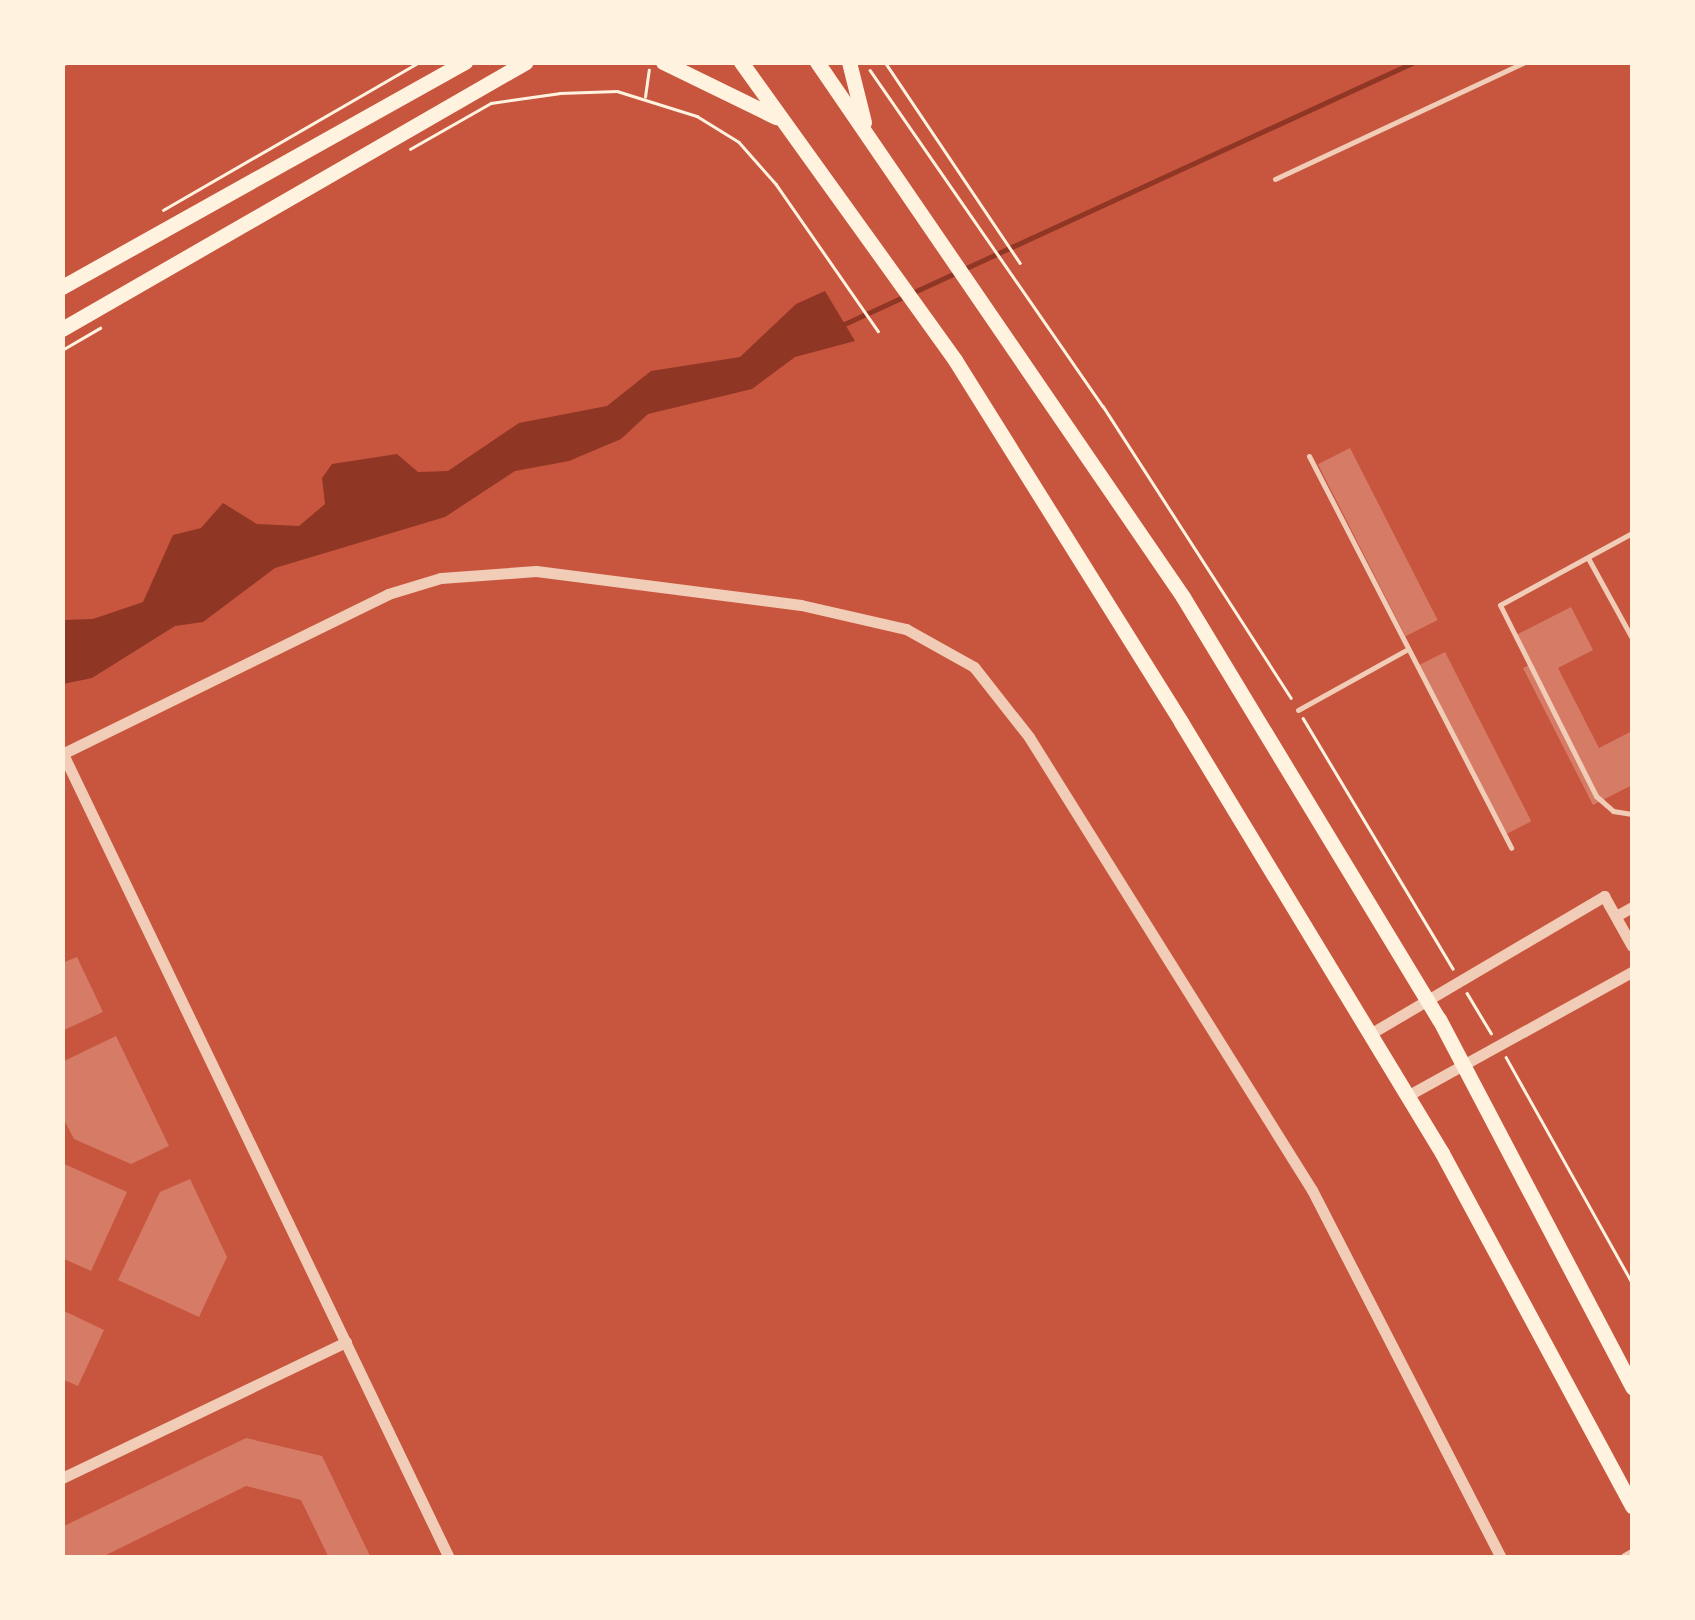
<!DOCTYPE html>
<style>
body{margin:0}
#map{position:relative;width:1695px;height:1620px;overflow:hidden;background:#c8553d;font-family:Signika,sans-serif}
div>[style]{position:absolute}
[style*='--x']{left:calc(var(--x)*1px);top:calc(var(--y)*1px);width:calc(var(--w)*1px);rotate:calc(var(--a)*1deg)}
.water>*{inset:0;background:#8f3625}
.stream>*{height:5px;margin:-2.5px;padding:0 2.5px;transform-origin:2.5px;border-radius:2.5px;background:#8f3625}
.building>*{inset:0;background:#d67c66;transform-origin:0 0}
.path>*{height:2.5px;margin:-1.25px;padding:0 1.25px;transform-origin:1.25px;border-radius:1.25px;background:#fff3e0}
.service>*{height:5px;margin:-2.5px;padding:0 2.5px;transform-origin:2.5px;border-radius:2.5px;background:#f1ccb7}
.tertiary>*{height:11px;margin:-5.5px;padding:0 5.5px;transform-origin:5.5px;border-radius:5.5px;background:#f1ccb7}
.primary>*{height:15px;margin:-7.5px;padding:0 7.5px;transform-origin:7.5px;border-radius:7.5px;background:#fff3e0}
span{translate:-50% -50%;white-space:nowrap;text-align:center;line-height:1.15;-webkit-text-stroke:8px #fff3e0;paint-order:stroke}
.frame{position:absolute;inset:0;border:65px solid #fff3e0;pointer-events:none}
</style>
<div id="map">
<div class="water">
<i style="clip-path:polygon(825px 291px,855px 341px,795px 357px,752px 389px,648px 414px,621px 439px,569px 461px,515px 471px,445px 517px,275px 568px,203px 622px,175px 626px,92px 678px,63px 684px,63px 620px,93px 619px,143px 602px,173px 535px,201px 528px,223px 503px,257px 524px,299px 526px,325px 504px,322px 478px,332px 464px,397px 454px,418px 472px,448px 471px,519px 423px,607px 406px,651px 371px,740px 357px,796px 304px)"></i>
</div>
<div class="stream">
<i style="--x:840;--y:326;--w:632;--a:-24.7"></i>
</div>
<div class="building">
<i style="left:1350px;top:448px;width:193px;height:36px;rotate:63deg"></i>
<i style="clip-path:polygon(1571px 607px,1593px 650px,1558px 668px,1599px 748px,1632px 731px,1632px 785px,1593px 805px,1523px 668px,1531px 664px,1516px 635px)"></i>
<i style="left:1445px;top:652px;width:190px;height:30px;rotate:63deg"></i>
<i style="clip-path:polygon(77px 957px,103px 1012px,62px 1031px,62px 963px)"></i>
<i style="clip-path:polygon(116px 1036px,169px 1146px,131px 1164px,74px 1139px,62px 1116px,62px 1062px)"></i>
<i style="clip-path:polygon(62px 1163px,127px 1192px,91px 1271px,62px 1258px)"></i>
<i style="clip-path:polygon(190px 1179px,227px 1257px,199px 1317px,118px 1280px,160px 1192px)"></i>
<i style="clip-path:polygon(62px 1310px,104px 1330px,78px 1386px,62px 1379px)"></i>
<i style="clip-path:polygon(246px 1438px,322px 1456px,371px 1558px,329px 1558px,301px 1500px,246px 1486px,100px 1558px,62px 1558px,62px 1527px)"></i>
</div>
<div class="path">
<i style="--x:885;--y:62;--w:242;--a:56.1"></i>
<i style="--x:62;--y:65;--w:7;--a:-27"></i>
<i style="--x:870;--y:70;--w:409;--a:55.3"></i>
<i style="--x:1103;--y:406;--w:347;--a:57.2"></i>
<i style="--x:645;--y:97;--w:27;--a:-82"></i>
<i style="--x:410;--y:149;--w:93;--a:-29.6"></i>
<i style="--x:491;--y:103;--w:70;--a:-8.2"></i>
<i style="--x:560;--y:93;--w:57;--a:-2"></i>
<i style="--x:617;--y:91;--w:84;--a:17.4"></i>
<i style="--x:697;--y:116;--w:49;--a:31.8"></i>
<i style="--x:739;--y:142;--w:56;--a:48.6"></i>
<i style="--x:776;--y:184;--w:179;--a:55.2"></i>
<i style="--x:163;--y:210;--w:296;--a:-30"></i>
<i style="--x:62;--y:350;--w:44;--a:-30.1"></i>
<i style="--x:1303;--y:718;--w:292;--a:59.1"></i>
<i style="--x:1467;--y:993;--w:47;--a:59"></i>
<i style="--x:1506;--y:1057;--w:258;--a:60.8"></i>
</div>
<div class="service">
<i style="--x:1275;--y:179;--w:276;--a:-25.1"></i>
<i style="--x:1309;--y:456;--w:441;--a:62.7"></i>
<i style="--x:1632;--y:533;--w:150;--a:151.4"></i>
<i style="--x:1500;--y:605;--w:214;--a:63.3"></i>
<i style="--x:1596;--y:796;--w:23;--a:41"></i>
<i style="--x:1613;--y:811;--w:19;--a:9"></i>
<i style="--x:1588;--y:558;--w:91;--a:61.2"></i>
<i style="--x:1298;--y:710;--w:126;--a:-29"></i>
</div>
<div class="tertiary">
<i style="--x:62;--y:752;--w:894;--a:64.35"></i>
<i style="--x:62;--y:754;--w:363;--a:-26.1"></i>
<i style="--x:388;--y:594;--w:55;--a:-16.8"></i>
<i style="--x:441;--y:578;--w:95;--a:-4.2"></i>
<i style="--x:536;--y:571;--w:267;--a:7.3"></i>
<i style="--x:801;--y:605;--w:108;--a:12.9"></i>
<i style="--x:906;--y:629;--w:78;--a:29.2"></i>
<i style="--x:974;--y:667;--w:89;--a:51.8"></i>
<i style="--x:1029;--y:737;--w:534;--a:58.01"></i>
<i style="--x:1312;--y:1190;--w:414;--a:62.8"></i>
<i style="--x:1616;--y:916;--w:18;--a:-29"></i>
<i style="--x:1370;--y:1034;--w:272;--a:-30.5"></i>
<i style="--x:1604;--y:896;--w:57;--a:60.8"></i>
<i style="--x:1407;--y:1096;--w:257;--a:-28.9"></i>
<i style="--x:62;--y:1478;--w:315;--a:-25.6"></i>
<i style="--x:1625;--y:1558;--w:8;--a:-30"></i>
</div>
<div class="primary">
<i style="--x:663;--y:62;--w:126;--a:26"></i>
<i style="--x:741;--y:62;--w:367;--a:54.3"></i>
<i style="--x:955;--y:360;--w:427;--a:58"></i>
<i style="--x:1181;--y:722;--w:504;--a:58.8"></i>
<i style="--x:1442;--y:1153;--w:401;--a:61.7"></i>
<i style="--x:817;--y:62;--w:648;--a:55.62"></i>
<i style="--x:1183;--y:597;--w:494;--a:58.8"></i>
<i style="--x:1439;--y:1019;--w:416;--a:62.3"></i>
<i style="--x:849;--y:62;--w:62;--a:76"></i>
<i style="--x:62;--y:287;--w:462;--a:-29.2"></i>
<i style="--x:62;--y:329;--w:535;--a:-29.92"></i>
</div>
<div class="frame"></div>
</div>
